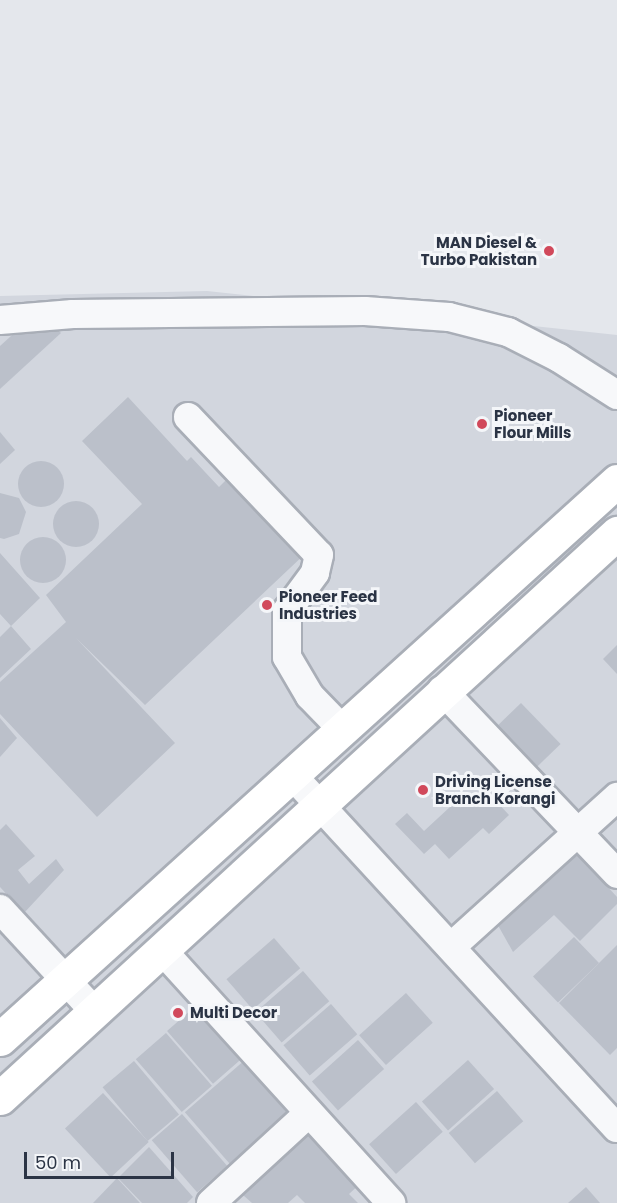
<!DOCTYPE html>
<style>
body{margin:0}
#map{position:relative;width:617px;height:1203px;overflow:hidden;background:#e4e7ec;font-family:Poppins,sans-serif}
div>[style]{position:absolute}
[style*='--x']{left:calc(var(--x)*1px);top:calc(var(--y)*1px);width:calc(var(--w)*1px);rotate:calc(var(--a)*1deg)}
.built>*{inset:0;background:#d2d6de}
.building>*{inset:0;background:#bbc0ca;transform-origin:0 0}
.round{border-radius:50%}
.roads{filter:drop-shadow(2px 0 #a9aeb7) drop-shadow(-2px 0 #a9aeb7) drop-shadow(0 2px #a9aeb7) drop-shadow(0 -2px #a9aeb7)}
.minor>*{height:28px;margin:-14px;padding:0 14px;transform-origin:14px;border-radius:14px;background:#f7f8fa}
.major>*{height:33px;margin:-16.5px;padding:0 16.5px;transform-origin:16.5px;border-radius:16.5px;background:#fff}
.dots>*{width:16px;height:16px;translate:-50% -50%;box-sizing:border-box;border:3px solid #f4f6f9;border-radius:50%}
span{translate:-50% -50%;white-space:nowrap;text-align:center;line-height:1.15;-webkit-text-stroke:6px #f4f6f9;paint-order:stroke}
.poi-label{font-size:15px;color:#2b3445;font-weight:700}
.right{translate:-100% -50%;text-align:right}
.left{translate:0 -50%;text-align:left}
.scale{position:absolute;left:24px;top:1152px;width:150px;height:27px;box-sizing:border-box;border:3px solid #2b3445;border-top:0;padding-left:8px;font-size:18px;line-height:21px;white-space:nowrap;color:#2b3445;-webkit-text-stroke:4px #f4f6f9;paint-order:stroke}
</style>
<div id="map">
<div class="built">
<i style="clip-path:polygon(207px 291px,617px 335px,617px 1203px,0 1203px,0 296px)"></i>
</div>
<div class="building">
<i style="clip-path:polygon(51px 324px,61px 333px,0 389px,0 346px,22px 326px)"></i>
<i style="clip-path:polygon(128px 397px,187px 461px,191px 457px,219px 487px,232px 474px,307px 552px,145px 705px,76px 638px,175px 743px,97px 817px,0 714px,0 682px,66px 622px,46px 595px,142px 504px,82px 441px)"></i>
<i style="clip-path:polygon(0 432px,15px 450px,0 464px)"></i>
<i class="round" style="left:18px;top:461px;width:46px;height:46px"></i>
<i style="clip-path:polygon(0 493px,19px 498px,26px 512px,19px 534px,4px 539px,0 538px)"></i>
<i class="round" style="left:53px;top:501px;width:46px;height:46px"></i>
<i class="round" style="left:20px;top:537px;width:46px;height:46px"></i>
<i style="clip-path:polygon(0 553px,40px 598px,11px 626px,31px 649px,0 678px,0 637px,11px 626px,0 614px)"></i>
<i style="clip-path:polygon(617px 645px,617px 674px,603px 659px)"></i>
<i style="left:521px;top:703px;width:57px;height:33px;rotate:46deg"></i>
<i style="clip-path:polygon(0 718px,17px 738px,0 757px)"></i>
<i style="clip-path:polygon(483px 787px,509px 815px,489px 834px,483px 828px,449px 859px,435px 844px,424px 854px,395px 824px,407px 813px,424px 831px,464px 794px,469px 800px)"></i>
<i style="clip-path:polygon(6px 824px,35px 856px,18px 870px,29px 884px,56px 859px,64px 870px,24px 913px,0 887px,0 830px)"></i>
<i style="clip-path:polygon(572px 848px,617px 897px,617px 904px,580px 941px,554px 915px,513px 952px,495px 920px)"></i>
<i style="left:574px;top:937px;width:36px;height:57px;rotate:46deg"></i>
<i style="left:274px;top:938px;width:40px;height:63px;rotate:49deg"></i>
<i style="clip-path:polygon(617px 945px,617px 1048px,610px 1055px,559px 1003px)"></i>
<i style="left:303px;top:971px;width:40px;height:63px;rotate:49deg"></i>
<i style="left:406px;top:993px;width:40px;height:63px;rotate:48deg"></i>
<i style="left:198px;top:1004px;width:70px;height:41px;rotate:49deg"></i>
<i style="left:331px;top:1004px;width:40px;height:63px;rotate:49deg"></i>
<i style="left:166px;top:1033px;width:70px;height:40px;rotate:49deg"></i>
<i style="left:358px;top:1040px;width:39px;height:62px;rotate:48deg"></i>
<i style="left:246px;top:1059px;width:69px;height:81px;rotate:49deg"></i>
<i style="left:468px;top:1060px;width:39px;height:62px;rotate:48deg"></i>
<i style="left:134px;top:1061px;width:70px;height:41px;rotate:50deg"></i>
<i style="left:497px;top:1091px;width:40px;height:64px;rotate:49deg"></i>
<i style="left:103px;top:1093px;width:67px;height:52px;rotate:47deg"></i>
<i style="left:416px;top:1102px;width:40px;height:63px;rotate:48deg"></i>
<i style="left:182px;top:1114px;width:69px;height:40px;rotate:49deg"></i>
<i style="clip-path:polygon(314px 1130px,362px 1182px,349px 1194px,358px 1203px,305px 1203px,297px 1195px,288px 1203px,252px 1203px,243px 1195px,269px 1166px)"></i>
<i style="clip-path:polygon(149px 1147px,193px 1197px,187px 1203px,142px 1203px,118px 1178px)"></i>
<i style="clip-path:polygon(117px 1178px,140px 1203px,93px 1203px)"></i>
<i style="clip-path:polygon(586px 1187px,600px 1203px,568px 1203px)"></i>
</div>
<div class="roads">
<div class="minor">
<i style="--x:0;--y:320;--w:73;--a:-4.7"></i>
<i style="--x:73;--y:314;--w:292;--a:-0.6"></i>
<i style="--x:365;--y:311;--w:84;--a:4.1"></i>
<i style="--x:449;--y:317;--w:61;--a:14.3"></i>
<i style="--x:508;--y:332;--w:57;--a:27"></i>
<i style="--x:559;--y:358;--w:69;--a:32.5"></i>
<i style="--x:188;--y:417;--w:190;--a:46.5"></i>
<i style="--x:319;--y:555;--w:18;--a:103"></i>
<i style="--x:315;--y:573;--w:47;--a:126.4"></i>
<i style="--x:287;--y:611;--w:46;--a:90"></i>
<i style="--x:287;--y:657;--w:45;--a:59.5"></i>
<i style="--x:310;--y:696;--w:45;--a:45.9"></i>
<i style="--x:442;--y:690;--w:254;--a:46.4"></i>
<i style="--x:291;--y:774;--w:481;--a:47.4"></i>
<i style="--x:0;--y:909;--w:139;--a:47.3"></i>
<i style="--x:451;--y:947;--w:224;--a:-42.1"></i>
<i style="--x:161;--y:949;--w:343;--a:47.8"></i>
<i style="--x:211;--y:1203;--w:133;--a:-42.6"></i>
</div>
<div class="major">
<i style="--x:0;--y:1039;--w:832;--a:-42.13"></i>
<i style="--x:0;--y:1098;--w:837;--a:-42.48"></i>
</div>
</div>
<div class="dots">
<i style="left:549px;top:251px;background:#d1495b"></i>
<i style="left:482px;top:424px;background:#d1495b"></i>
<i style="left:267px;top:605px;background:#d1495b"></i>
<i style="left:423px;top:790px;background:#d1495b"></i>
<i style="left:178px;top:1013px;background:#d1495b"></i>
</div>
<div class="poi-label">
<span class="right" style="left:537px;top:251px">MAN Diesel &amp;<br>Turbo Pakistan</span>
<span class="left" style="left:494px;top:424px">Pioneer<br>Flour Mills</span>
<span class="left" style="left:279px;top:605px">Pioneer Feed<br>Industries</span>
<span class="left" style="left:435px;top:790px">Driving License<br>Branch Korangi</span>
<span class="left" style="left:190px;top:1013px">Multi Decor</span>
</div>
<div class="scale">50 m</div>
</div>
